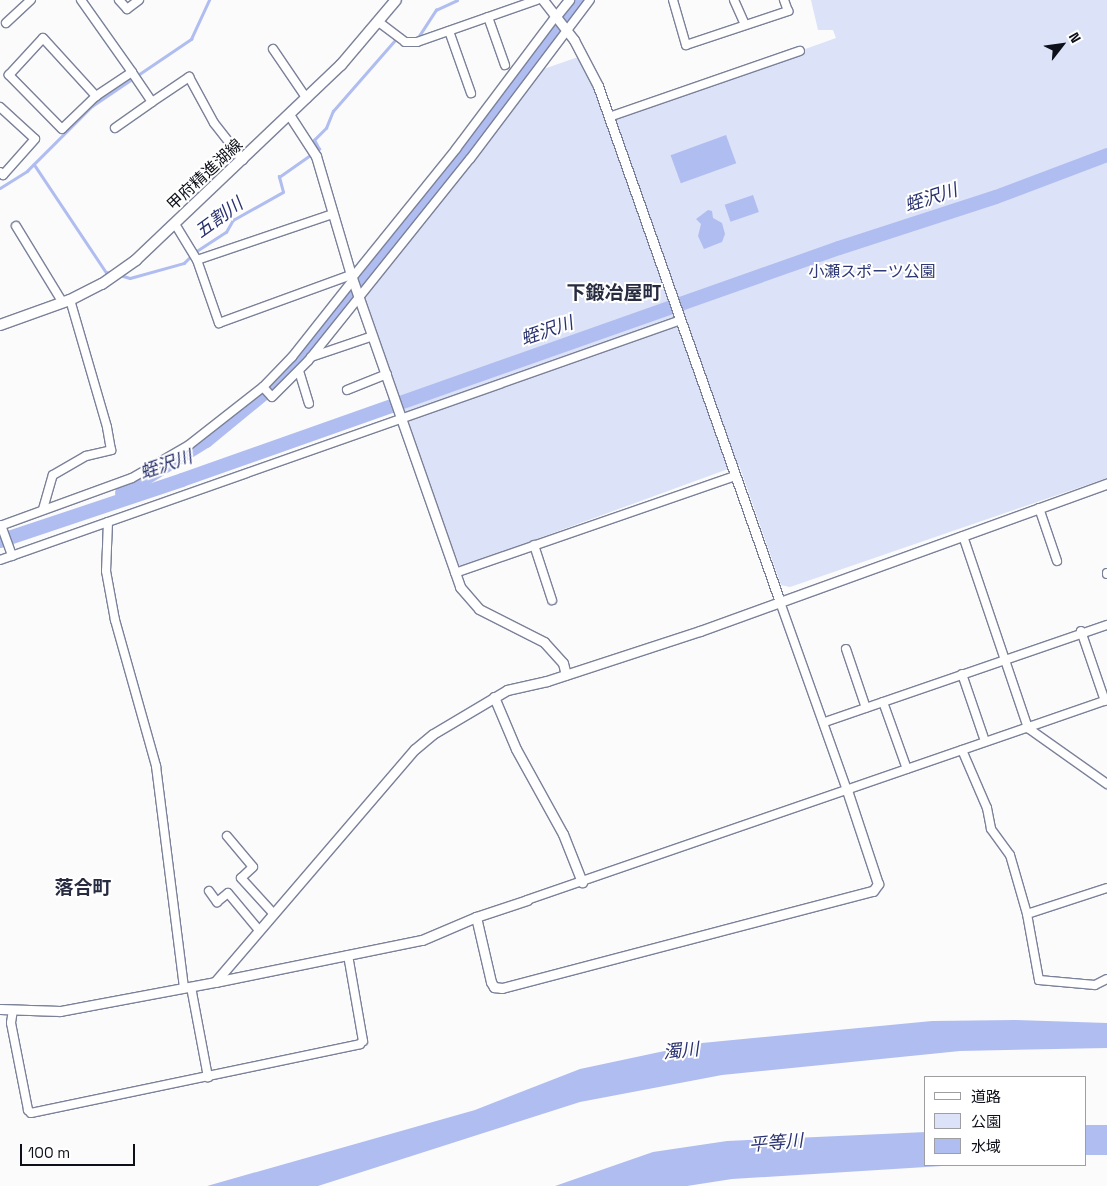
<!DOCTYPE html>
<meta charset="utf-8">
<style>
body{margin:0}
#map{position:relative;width:1107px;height:1186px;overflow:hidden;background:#fbfbfb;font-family:"Space Grotesk","Noto Sans JP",sans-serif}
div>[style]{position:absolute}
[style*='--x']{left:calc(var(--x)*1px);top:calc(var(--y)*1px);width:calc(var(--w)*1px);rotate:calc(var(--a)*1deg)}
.green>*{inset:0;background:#dce2f7}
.water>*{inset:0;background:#b0bdf0;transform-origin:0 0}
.stream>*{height:2.5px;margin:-1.25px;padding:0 1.25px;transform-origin:1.25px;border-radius:1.25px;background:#b0bdf0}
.river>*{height:14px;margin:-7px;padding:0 7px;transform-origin:7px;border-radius:7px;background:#b0bdf0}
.roads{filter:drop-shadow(1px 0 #7b8199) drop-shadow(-1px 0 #7b8199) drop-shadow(0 1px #7b8199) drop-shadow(0 -1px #7b8199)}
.minor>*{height:8px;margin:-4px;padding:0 4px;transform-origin:4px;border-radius:4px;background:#fff}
.tertiary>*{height:9px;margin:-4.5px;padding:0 4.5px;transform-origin:4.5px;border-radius:4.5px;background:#fff}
.secondary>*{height:10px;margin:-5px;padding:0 5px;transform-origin:5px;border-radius:5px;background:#fff}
span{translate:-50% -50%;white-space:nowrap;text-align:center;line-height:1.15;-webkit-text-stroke:4px #fff;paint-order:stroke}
.street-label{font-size:16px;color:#0e1019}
.park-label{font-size:16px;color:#2f3976}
.water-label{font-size:18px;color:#29326e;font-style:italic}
.quarter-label{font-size:19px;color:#282c40;font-weight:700}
.legend{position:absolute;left:924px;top:1076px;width:162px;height:90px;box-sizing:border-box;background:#fff;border:1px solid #9f9fa3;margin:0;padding:6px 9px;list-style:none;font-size:15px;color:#0e1019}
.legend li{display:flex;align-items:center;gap:10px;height:25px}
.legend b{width:25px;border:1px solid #9f9fa3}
.north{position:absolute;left:1037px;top:20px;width:50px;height:50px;-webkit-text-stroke:4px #fff;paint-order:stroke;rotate:60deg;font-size:14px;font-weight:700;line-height:20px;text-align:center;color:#0e1019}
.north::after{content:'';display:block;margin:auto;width:18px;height:22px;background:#0e1019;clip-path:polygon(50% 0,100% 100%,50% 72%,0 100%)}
.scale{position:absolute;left:20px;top:1144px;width:115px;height:22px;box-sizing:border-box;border:2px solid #0e1019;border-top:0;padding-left:6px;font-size:15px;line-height:18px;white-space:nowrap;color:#0e1019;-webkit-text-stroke:4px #fff;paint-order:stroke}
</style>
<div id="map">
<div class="green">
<i style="clip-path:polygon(811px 0,1107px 0,1107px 478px,790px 587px,781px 585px,739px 465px,460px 567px,359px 295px,535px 72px,581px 56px,607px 120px,836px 38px,833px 30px,818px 30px)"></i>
</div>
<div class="water">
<i style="left:726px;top:135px;width:30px;height:59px;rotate:70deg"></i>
<i style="left:753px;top:195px;width:18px;height:30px;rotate:71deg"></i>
<i style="clip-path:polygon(708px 210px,712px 211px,713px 218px,722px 223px,725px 234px,722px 242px,704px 249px,698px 236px,701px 224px,696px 219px)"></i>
<i style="clip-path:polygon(1015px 1020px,1107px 1023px,1107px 1048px,960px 1051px,722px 1075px,580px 1102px,318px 1186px,207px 1186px,475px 1110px,580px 1069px,702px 1043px,932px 1021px)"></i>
<i style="left:1107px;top:1125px;width:30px;height:21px;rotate:90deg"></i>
<i style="clip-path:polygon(926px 1132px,926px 1165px,958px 1165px,732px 1179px,687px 1186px,555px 1186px,653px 1152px,727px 1141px)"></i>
</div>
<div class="stream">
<i style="--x:417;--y:39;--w:35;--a:-57"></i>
<i style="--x:436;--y:10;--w:23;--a:-25"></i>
<i style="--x:34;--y:164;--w:130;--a:56.3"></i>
<i style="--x:106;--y:272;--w:6;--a:9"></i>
<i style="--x:0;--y:188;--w:32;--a:-32"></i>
<i style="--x:27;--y:171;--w:92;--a:-45"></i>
<i style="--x:92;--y:106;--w:120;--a:-34.1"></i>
<i style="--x:191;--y:39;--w:43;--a:-65.2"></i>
<i style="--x:195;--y:252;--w:37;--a:-33"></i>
<i style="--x:226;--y:232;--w:14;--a:-60"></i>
<i style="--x:233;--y:220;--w:57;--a:-29.2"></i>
<i style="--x:283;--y:192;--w:16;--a:-105"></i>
<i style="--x:279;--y:177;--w:49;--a:-35"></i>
<i style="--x:319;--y:149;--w:10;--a:-119"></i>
<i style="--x:314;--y:140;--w:17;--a:-45"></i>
<i style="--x:326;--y:128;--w:18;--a:-68"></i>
<i style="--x:333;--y:111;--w:97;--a:-48.8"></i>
<i style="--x:120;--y:275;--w:10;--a:17"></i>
<i style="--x:130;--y:278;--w:56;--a:-15.5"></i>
<i style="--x:184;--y:263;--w:10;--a:-45"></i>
</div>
<div class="river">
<i style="--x:122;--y:493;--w:99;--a:-31.8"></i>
<i style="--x:206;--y:441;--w:87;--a:-39.4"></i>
<i style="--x:273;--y:386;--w:125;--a:-48.9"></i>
<i style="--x:355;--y:292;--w:369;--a:-52.4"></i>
<i style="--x:0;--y:541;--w:192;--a:-18.5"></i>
<i style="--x:182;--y:480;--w:697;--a:-19.45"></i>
<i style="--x:839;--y:248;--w:165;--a:-18"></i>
<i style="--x:996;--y:197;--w:119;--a:-20.7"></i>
</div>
<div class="roads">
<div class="minor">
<i style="--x:81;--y:0;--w:88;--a:54.7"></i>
<i style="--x:132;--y:72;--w:43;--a:146.3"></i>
<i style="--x:96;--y:96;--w:47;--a:135.9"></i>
<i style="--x:62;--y:129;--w:76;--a:-134.5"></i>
<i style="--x:9;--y:75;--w:50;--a:-47.4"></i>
<i style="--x:43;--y:38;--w:79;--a:47.6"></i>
<i style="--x:119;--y:0;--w:12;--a:48"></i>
<i style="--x:127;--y:9;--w:15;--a:-37"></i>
<i style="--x:673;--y:0;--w:47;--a:73.9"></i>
<i style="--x:686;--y:45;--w:108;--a:-18.4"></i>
<i style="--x:788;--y:11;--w:12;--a:-110"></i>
<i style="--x:734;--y:0;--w:27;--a:66"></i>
<i style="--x:488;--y:17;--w:51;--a:70.5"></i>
<i style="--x:6;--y:23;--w:34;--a:-43"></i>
<i style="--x:380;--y:23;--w:31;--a:37"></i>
<i style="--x:405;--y:42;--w:12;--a:0"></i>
<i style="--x:417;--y:42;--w:127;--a:-19.3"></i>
<i style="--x:449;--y:31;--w:66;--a:70.5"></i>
<i style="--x:273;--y:49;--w:60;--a:55.8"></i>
<i style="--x:152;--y:102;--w:45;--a:-34"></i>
<i style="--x:189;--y:77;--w:52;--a:61.5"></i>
<i style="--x:214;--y:123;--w:47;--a:51.9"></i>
<i style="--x:0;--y:107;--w:47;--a:42.4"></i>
<i style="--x:35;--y:139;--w:48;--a:131.6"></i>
<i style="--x:3;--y:175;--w:4;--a:-135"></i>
<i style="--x:609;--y:117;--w:202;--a:-19.1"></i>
<i style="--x:115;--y:128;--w:45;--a:-35.1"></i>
<i style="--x:152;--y:102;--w:36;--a:-124"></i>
<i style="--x:175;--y:224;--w:42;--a:58.6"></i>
<i style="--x:197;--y:260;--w:67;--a:70.8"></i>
<i style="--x:219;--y:323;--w:140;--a:-20"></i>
<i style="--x:16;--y:226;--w:90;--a:58.6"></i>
<i style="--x:197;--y:260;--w:144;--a:-18.7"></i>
<i style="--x:352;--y:278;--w:166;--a:-51.1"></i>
<i style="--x:456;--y:149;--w:166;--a:-53.1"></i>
<i style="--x:311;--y:357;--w:65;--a:-18.7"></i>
<i style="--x:299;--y:371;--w:34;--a:73"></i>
<i style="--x:263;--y:387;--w:13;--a:48"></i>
<i style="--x:272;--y:397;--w:51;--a:-45"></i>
<i style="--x:308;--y:361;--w:259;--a:-51.3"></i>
<i style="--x:470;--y:159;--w:199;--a:-53"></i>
<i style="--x:347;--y:390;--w:43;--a:-21.8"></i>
<i style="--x:1039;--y:508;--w:56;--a:71.2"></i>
<i style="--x:43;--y:509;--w:35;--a:-74"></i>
<i style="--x:53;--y:475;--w:38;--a:-30"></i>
<i style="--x:86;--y:456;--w:26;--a:-13"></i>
<i style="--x:111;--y:450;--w:23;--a:-100"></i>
<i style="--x:107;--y:427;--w:132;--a:-106.2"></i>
<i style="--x:108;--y:522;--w:49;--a:92.3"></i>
<i style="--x:106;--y:571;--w:50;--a:79.6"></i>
<i style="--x:115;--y:620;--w:152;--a:74.3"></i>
<i style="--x:156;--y:766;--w:224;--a:82.8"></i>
<i style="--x:1;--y:525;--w:33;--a:70"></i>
<i style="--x:0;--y:526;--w:140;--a:-20"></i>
<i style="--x:132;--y:478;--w:66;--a:-30.1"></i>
<i style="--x:189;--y:445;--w:94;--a:-38.1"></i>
<i style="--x:263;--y:387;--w:42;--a:-46"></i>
<i style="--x:292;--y:357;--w:98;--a:-51.6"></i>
<i style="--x:963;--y:536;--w:203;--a:71.3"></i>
<i style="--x:1028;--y:728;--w:97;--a:35.3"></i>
<i style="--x:534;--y:545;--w:58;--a:71.9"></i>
<i style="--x:0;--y:560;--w:722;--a:-19.41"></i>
<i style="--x:455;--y:573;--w:296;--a:-19.1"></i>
<i style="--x:1107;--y:573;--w:1;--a:90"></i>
<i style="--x:780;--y:602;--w:200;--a:70.4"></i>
<i style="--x:1081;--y:631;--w:74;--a:71.1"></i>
<i style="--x:846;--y:649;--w:62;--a:71.3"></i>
<i style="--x:962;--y:674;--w:71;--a:71.1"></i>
<i style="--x:883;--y:702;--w:71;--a:70.3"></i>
<i style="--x:825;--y:722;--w:298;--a:-19"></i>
<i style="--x:962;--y:750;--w:63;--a:66.7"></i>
<i style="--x:987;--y:808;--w:21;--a:79"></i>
<i style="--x:991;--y:829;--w:32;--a:54"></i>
<i style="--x:1010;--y:855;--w:61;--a:73.9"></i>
<i style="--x:1027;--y:914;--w:67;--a:79.7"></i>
<i style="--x:1039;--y:980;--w:56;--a:5.1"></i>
<i style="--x:1095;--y:985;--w:13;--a:-27"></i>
<i style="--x:227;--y:836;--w:40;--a:50"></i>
<i style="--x:253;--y:867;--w:16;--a:137"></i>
<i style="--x:241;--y:878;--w:47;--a:47.6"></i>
<i style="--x:209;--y:891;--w:14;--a:54"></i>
<i style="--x:217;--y:902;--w:14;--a:-39"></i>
<i style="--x:228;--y:893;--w:47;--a:50.2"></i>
<i style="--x:527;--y:900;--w:614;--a:-19.03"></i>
<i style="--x:1027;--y:914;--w:84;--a:-18"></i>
<i style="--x:191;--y:987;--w:92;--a:79.3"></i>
<i style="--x:13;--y:1010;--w:13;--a:99"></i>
<i style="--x:11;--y:1023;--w:89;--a:78.9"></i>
<i style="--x:28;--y:1110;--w:4;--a:45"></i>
<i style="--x:31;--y:1113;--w:336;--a:-11.8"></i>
<i style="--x:360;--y:1044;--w:4;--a:-45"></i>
<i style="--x:363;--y:1041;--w:87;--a:-99.9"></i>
</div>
<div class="tertiary">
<i style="--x:543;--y:0;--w:51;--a:52.2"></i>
<i style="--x:574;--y:40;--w:52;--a:62.4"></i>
<i style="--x:598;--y:86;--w:547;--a:70.57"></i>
<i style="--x:556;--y:16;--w:21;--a:-51"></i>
<i style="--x:290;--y:116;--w:48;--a:57"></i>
<i style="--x:316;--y:156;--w:127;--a:73.6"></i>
<i style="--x:352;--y:278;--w:327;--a:70.7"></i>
<i style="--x:460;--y:587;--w:29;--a:49"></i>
<i style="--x:479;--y:609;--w:73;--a:26.9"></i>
<i style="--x:544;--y:642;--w:28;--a:48"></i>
<i style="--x:563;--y:663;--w:12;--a:76"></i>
<i style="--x:494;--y:697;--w:56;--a:67.1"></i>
<i style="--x:516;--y:749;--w:97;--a:61.1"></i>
<i style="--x:563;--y:834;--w:52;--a:68.4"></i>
<i style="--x:476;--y:917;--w:54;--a:-18.4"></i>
<i style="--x:215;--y:982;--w:211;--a:-11.5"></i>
<i style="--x:422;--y:940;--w:59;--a:-23.1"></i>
<i style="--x:476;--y:917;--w:67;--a:77"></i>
<i style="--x:491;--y:982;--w:6;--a:59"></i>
<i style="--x:494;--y:987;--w:8;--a:7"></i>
<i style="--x:502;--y:988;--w:383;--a:-14.7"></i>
<i style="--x:873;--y:891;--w:9;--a:-54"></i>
<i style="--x:878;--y:884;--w:99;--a:-108.3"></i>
<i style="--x:0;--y:1009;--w:60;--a:1.9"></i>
<i style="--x:60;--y:1011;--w:158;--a:-10.6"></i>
<i style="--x:215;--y:982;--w:307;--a:-49.4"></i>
<i style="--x:415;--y:749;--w:23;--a:-40"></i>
<i style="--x:433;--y:734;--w:86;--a:-30.7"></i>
<i style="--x:507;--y:690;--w:41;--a:-12.7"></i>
<i style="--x:547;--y:681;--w:161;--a:-18.1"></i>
<i style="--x:700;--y:631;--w:433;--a:-19.9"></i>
</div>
<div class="secondary">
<i style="--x:0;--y:325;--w:74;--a:-19.7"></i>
<i style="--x:70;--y:300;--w:36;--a:-27"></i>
<i style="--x:102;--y:284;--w:42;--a:-35.2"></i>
<i style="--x:136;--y:260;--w:283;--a:-43.6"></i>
<i style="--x:341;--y:65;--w:85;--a:-49.8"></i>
</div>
</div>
<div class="street-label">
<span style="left:205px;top:175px;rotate:-43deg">甲府精進湖線</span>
</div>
<div class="park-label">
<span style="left:872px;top:272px">小瀬スポーツ公園</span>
</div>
<div class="water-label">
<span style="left:931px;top:198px;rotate:-18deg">蛭沢川</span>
<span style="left:219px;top:218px;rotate:-36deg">五割川</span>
<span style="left:547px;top:331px;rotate:-19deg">蛭沢川</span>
<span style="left:166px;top:465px;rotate:-19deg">蛭沢川</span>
<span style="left:681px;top:1051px;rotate:-6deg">濁川</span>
<span style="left:776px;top:1143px;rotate:-5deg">平等川</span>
</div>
<div class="quarter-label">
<span style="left:614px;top:293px">下鍛冶屋町</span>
<span style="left:83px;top:888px">落合町</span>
</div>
<ul class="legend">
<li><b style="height:6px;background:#fff"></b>道路</li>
<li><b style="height:14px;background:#dce2f7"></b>公園</li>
<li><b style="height:14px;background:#b0bdf0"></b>水域</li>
</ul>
<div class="north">N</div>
<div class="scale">100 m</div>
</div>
